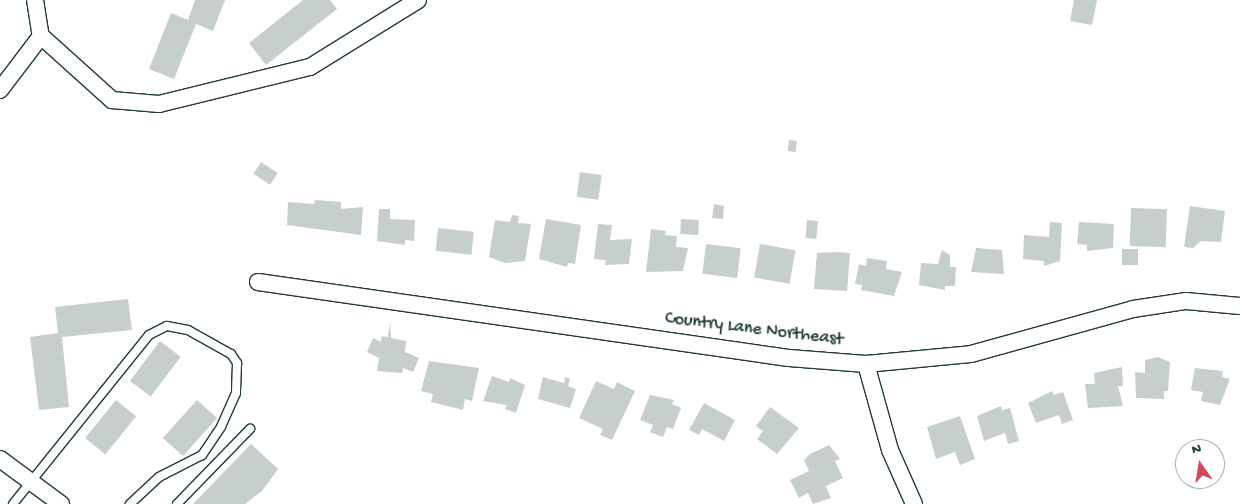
<!DOCTYPE html>
<style>
body{margin:0}
#map{position:relative;width:1240px;height:504px;overflow:hidden;background:#fff;font-family:"Gochi Hand",sans-serif}
div>[style]{position:absolute}
[style*='--x']{left:calc(var(--x)*1px);top:calc(var(--y)*1px);width:calc(var(--w)*1px);rotate:calc(var(--a)*1deg)}
.building>*{inset:0;background:#c7cfcc;transform-origin:0 0}
.roads{filter:drop-shadow(1px 0 #1f3d34) drop-shadow(-1px 0 #1f3d34) drop-shadow(0 1px #1f3d34) drop-shadow(0 -1px #1f3d34)}
.service>*{height:8px;margin:-4px;padding:0 4px;transform-origin:4px;border-radius:4px;background:#fff}
.minor>*{height:16px;margin:-8px;padding:0 8px;transform-origin:8px;border-radius:8px;background:#fff}
span{translate:-50% -50%;white-space:nowrap;text-align:center;line-height:1.15;-webkit-text-stroke:4px #fff;paint-order:stroke}
.street-label{font-size:18px;color:#1f3d34}
.north{position:absolute;left:1175px;top:439px;width:50px;height:50px;box-sizing:border-box;background:#fff;border:1px solid #a5b1ae;border-radius:50%;rotate:347deg;font-size:14px;font-weight:700;line-height:20px;text-align:center;color:#1f3d34}
.north::after{content:'';display:block;margin:auto;width:18px;height:22px;background:#d1495b;clip-path:polygon(50% 0,100% 100%,50% 72%,0 100%)}
</style>
<div id="map">
<div class="building">
<i style="clip-path:polygon(195px 0,225px 0,213px 31px,196px 24px,174px 79px,149px 69px,171px 13px,188px 20px)"></i>
<i style="clip-path:polygon(303px 0,330px 0,337px 9px,266px 65px,249px 43px)"></i>
<i style="clip-path:polygon(1074px 0,1097px 0,1092px 25px,1070px 21px)"></i>
<i style="left:789px;top:140px;width:8px;height:11px;rotate:7deg"></i>
<i style="left:261px;top:162px;width:20px;height:14px;rotate:33deg"></i>
<i style="left:580px;top:172px;width:22px;height:25px;rotate:8deg"></i>
<i style="clip-path:polygon(315px 200px,341px 202px,341px 209px,363px 207px,361px 235px,287px 225px,288px 202px,314px 204px)"></i>
<i style="clip-path:polygon(714px 204px,724px 206px,723px 219px,712px 218px)"></i>
<i style="clip-path:polygon(1190px 206px,1225px 211px,1221px 242px,1201px 241px,1193px 248px,1184px 247px)"></i>
<i style="left:1131px;top:208px;width:36px;height:38px;rotate:2deg"></i>
<i style="clip-path:polygon(379px 209px,390px 209px,390px 219px,415px 220px,414px 241px,405px 240px,405px 245px,377px 241px)"></i>
<i style="clip-path:polygon(512px 215px,519px 216px,518px 223px,531px 224px,525px 261px,505px 263px,489px 257px,495px 220px,510px 222px)"></i>
<i style="clip-path:polygon(546px 219px,581px 225px,575px 264px,568px 263px,567px 267px,539px 259px)"></i>
<i style="left:681px;top:219px;width:18px;height:15px;rotate:3deg"></i>
<i style="left:807px;top:220px;width:11px;height:18px;rotate:5deg"></i>
<i style="clip-path:polygon(1050px 222px,1062px 223px,1060px 261px,1044px 266px,1044px 261px,1023px 259px,1024px 235px,1049px 237px)"></i>
<i style="clip-path:polygon(1079px 222px,1114px 224px,1113px 248px,1087px 251px,1087px 245px,1077px 244px)"></i>
<i style="clip-path:polygon(598px 224px,612px 225px,610px 240px,632px 239px,629px 264px,605px 265px,606px 260px,594px 259px)"></i>
<i style="left:438px;top:228px;width:36px;height:23px;rotate:6deg"></i>
<i style="clip-path:polygon(651px 229px,666px 231px,665px 235px,677px 236px,676px 247px,688px 248px,683px 271px,646px 272px)"></i>
<i style="left:706px;top:244px;width:35px;height:30px;rotate:7deg"></i>
<i style="left:760px;top:244px;width:36px;height:34px;rotate:10deg"></i>
<i style="clip-path:polygon(976px 248px,1002px 250px,1004px 274px,971px 272px)"></i>
<i style="left:1122px;top:249px;width:16px;height:16px"></i>
<i style="clip-path:polygon(942px 250px,950px 255px,950px 267px,956px 267px,955px 286px,945px 286px,945px 290px,919px 285px,921px 263px,938px 264px)"></i>
<i style="clip-path:polygon(838px 252px,850px 253px,847px 291px,814px 289px,817px 253px)"></i>
<i style="clip-path:polygon(867px 258px,887px 261px,886px 269px,902px 272px,894px 296px,861px 290px,862px 285px,855px 284px,859px 264px,866px 266px)"></i>
<i style="clip-path:polygon(128px 299px,132px 330px,62px 337px,69px 407px,39px 410px,30px 337px,58px 333px,55px 307px)"></i>
<i style="clip-path:polygon(390px 322px,391px 338px,406px 341px,405px 352px,419px 358px,413px 372px,403px 368px,402px 373px,377px 371px,379px 358px,367px 352px,373px 338px,381px 342px,382px 336px,388px 337px)"></i>
<i style="left:160px;top:341px;width:26px;height:50px;rotate:37deg"></i>
<i style="clip-path:polygon(1158px 357px,1170px 362px,1168px 391px,1164px 391px,1164px 399px,1136px 398px,1135px 372px,1145px 373px,1145px 360px)"></i>
<i style="clip-path:polygon(429px 361px,479px 368px,472px 401px,465px 399px,463px 410px,431px 402px,433px 394px,421px 391px)"></i>
<i style="clip-path:polygon(1122px 367px,1123px 386px,1118px 386px,1123px 406px,1088px 408px,1085px 384px,1095px 384px,1094px 373px)"></i>
<i style="clip-path:polygon(1195px 368px,1223px 371px,1222px 377px,1230px 379px,1220px 405px,1201px 401px,1203px 392px,1191px 390px)"></i>
<i style="clip-path:polygon(492px 376px,509px 382px,510px 378px,525px 385px,516px 413px,505px 409px,507px 405px,483px 401px)"></i>
<i style="clip-path:polygon(543px 377px,564px 383px,565px 377px,570px 379px,568px 386px,576px 389px,570px 408px,538px 399px)"></i>
<i style="clip-path:polygon(596px 381px,614px 389px,617px 382px,635px 391px,612px 440px,600px 435px,603px 429px,579px 418px)"></i>
<i style="clip-path:polygon(1052px 391px,1054px 395px,1063px 392px,1073px 420px,1062px 424px,1059px 415px,1036px 423px,1028px 403px)"></i>
<i style="clip-path:polygon(650px 395px,674px 400px,672px 404px,681px 408px,673px 429px,667px 427px,663px 437px,650px 432px,653px 425px,640px 420px)"></i>
<i style="left:116px;top:400px;width:26px;height:49px;rotate:39deg"></i>
<i style="left:197px;top:400px;width:27px;height:51px;rotate:42deg"></i>
<i style="clip-path:polygon(704px 403px,735px 420px,724px 441px,702px 429px,699px 435px,689px 430px)"></i>
<i style="clip-path:polygon(1001px 406px,1002px 410px,1010px 408px,1019px 441px,1008px 444px,1005px 433px,984px 441px,977px 416px)"></i>
<i style="clip-path:polygon(770px 407px,799px 428px,777px 454px,757px 439px,763px 431px,756px 426px)"></i>
<i style="clip-path:polygon(960px 416px,975px 459px,960px 465px,955px 452px,936px 459px,927px 427px)"></i>
<i style="clip-path:polygon(251px 444px,278px 469px,262px 491px,245px 504px,193px 504px)"></i>
<i style="clip-path:polygon(829px 445px,840px 459px,835px 461px,843px 478px,826px 486px,831px 498px,813px 504px,808px 493px,799px 498px,790px 480px,809px 471px,804px 460px,810px 454px)"></i>
</div>
<div class="roads">
<div class="service">
<i style="--x:13;--y:504;--w:217;--a:-51.2"></i>
<i style="--x:149;--y:335;--w:20;--a:-27"></i>
<i style="--x:167;--y:326;--w:21;--a:11"></i>
<i style="--x:188;--y:330;--w:49;--a:29.2"></i>
<i style="--x:231;--y:354;--w:11;--a:56"></i>
<i style="--x:237;--y:363;--w:30;--a:92"></i>
<i style="--x:236;--y:393;--w:37;--a:114"></i>
<i style="--x:221;--y:427;--w:34;--a:124"></i>
<i style="--x:202;--y:455;--w:48;--a:152.9"></i>
<i style="--x:159;--y:477;--w:40;--a:137"></i>
<i style="--x:177;--y:504;--w:105;--a:-45.8"></i>
</div>
<div class="minor">
<i style="--x:35;--y:0;--w:36;--a:81"></i>
<i style="--x:41;--y:36;--w:96;--a:42"></i>
<i style="--x:112;--y:100;--w:47;--a:4.9"></i>
<i style="--x:159;--y:104;--w:155;--a:-13.8"></i>
<i style="--x:310;--y:67;--w:127;--a:-31.8"></i>
<i style="--x:0;--y:90;--w:68;--a:-52.8"></i>
<i style="--x:258;--y:282;--w:536;--a:8.15"></i>
<i style="--x:789;--y:358;--w:77;--a:4.5"></i>
<i style="--x:866;--y:364;--w:105;--a:-5.4"></i>
<i style="--x:971;--y:354;--w:168;--a:-15.5"></i>
<i style="--x:1133;--y:309;--w:54;--a:-8.6"></i>
<i style="--x:1186;--y:301;--w:54;--a:5.3"></i>
<i style="--x:866;--y:364;--w:89;--a:74.4"></i>
<i style="--x:890;--y:450;--w:59;--a:66"></i>
<i style="--x:0;--y:459;--w:76;--a:36.4"></i>
</div>
</div>
<div class="street-label">
<span style="left:754px;top:330px;rotate:7deg">Country Lane Northeast</span>
</div>
<div class="north">N</div>
</div>
